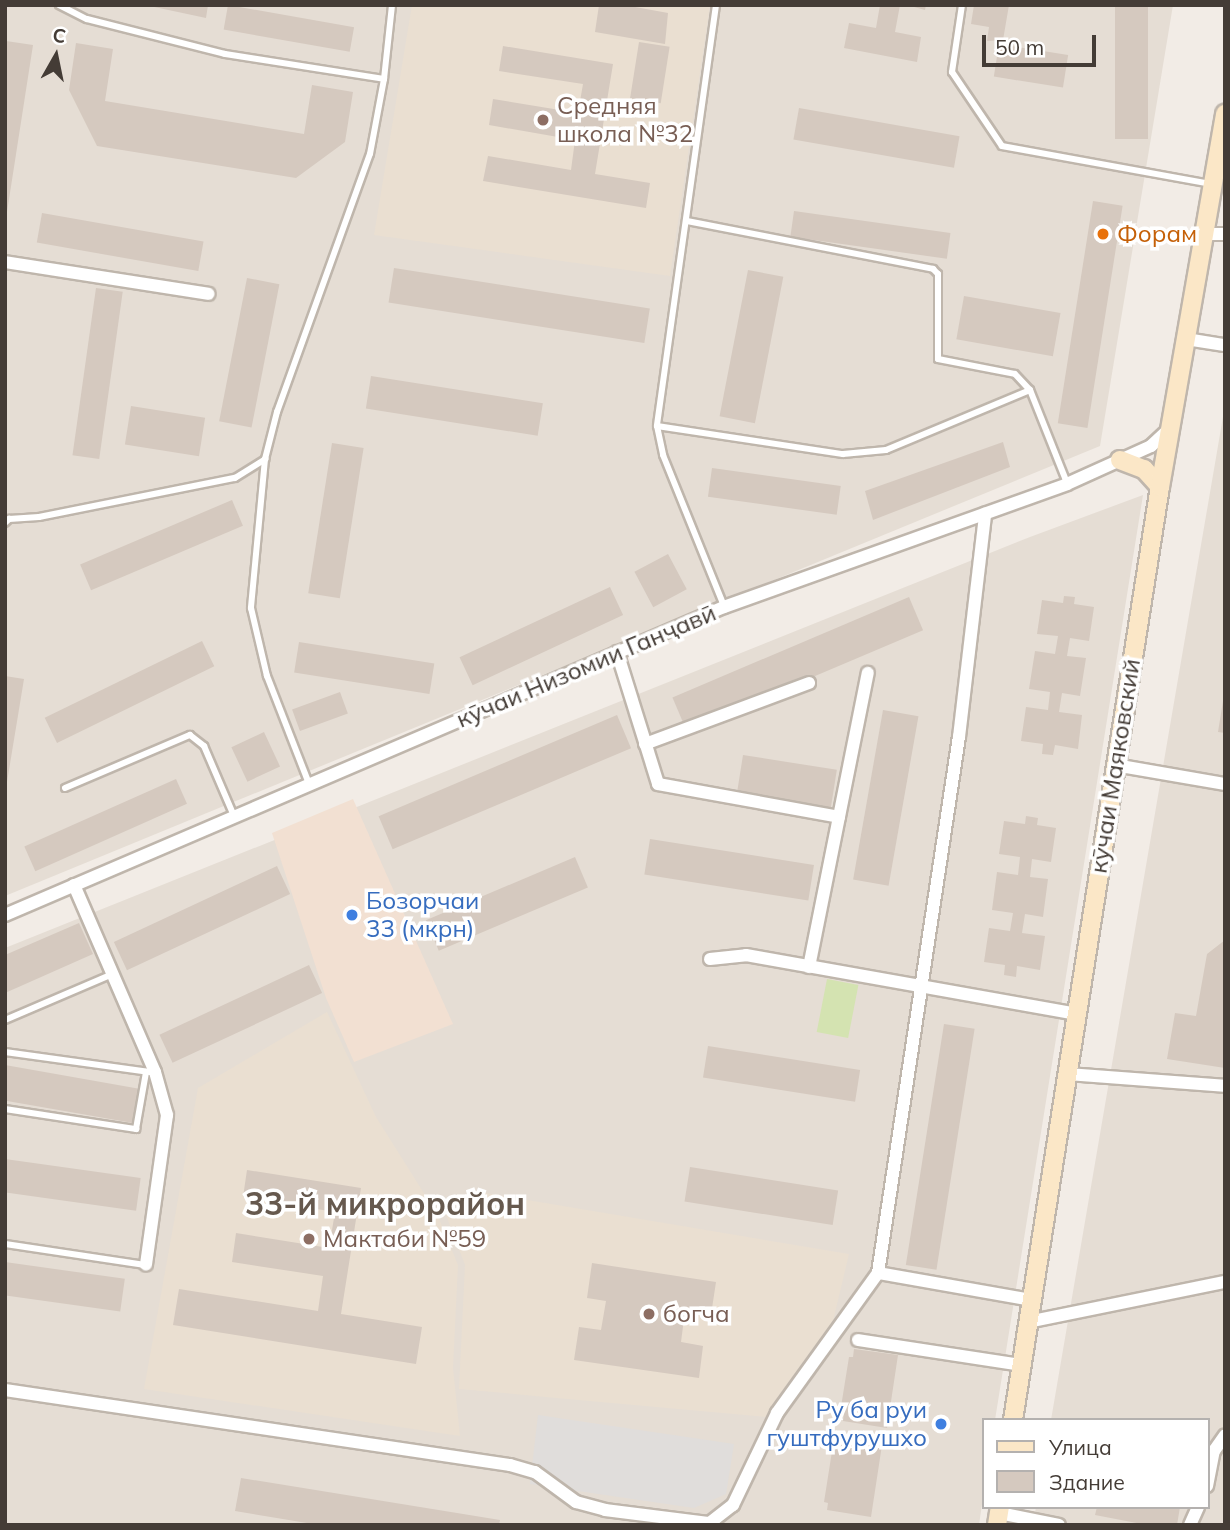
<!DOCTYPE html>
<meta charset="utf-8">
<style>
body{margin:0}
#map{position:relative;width:1230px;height:1530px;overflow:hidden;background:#f2ece6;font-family:Mulish,sans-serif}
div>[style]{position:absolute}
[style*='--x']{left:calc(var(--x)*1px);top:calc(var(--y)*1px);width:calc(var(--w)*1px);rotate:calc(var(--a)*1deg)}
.residential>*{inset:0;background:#e5ddd4}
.commercial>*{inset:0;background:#f2e0d2}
.education>*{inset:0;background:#eadfd1}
.green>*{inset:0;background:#d4e3b1;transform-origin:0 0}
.parking>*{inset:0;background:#e0dddb}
.building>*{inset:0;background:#d5c9bf;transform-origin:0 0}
.roads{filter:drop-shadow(2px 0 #bfb6ac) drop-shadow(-2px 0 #bfb6ac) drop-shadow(0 2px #bfb6ac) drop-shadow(0 -2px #bfb6ac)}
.lane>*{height:6px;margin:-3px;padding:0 3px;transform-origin:3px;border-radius:3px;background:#fff}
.street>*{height:12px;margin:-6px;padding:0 6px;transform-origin:6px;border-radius:6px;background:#fff}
.secondary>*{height:18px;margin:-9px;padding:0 9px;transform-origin:9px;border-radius:9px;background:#fbe7c7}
.dots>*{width:19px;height:19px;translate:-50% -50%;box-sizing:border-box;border:4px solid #fff;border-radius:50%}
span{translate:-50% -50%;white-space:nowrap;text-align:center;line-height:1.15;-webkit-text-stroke:7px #fff;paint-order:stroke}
.education-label{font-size:24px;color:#785e54}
.left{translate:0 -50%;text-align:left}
.food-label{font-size:24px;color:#c56008}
.street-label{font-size:24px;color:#443c36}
.shop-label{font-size:24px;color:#366cbe}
.right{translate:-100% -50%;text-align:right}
.district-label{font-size:32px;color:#66594e;font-weight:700}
.frame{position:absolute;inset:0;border:7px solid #443c36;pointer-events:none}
.legend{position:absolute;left:982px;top:1418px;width:228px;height:91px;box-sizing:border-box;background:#fff;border:2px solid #b4b1af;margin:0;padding:9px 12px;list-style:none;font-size:21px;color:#443c36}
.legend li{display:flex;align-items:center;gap:14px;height:35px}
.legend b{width:35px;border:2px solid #b4b1af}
.north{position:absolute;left:21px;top:21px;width:70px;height:70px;-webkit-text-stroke:5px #fff;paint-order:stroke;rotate:9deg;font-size:19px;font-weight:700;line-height:28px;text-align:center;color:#443c36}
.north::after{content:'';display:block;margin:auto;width:24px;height:32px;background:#443c36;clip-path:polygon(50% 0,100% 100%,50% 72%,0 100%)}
.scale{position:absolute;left:982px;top:35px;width:114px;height:32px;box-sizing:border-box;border:4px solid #443c36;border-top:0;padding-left:9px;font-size:21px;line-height:24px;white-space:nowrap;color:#443c36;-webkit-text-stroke:5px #fff;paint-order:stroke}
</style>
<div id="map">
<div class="residential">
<i style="clip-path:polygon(5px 5px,1173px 5px,1100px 446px,5px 896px)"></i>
<i style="clip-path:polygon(1225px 405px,1225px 1525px,1033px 1525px,1036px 1507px,1207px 1507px,1207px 1420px,1051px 1420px)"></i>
<i style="clip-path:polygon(1143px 495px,995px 1420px,983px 1420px,983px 1497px,979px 1525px,5px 1525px,5px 948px,1030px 537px)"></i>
</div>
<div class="commercial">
<i style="clip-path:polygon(353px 799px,453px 1024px,354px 1062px,326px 998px,272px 833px)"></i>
</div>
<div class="education">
<i style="clip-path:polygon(412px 5px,710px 5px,670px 276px,374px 235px)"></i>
<i style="clip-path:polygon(327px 1012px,376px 1117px,437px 1214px,458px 1265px,453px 1368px,460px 1436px,144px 1389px,198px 1088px)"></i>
<i style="clip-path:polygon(485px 1193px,849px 1254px,823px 1363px,768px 1417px,459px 1389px,465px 1265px,446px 1215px)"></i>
</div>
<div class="green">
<i style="left:827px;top:979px;width:32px;height:54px;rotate:11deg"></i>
</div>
<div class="parking">
<i style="clip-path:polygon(538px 1415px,734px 1444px,726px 1494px,694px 1508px,530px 1484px)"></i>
</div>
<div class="building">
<i style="clip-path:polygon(145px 5px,208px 5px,206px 18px)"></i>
<i style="left:228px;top:5px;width:128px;height:25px;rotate:10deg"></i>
<i style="clip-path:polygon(599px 5px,624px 5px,668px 13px,665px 44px,595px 32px)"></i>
<i style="clip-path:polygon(880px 5px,900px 5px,895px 32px,921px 37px,917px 62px,844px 48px,849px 23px,876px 28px)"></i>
<i style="clip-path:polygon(907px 5px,926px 5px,925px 10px)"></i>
<i style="clip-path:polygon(974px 5px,1009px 5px,1003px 40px,987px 41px,989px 27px,971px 24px)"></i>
<i style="left:1115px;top:5px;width:33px;height:134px"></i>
<i style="clip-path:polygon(6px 41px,33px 45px,7px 212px,5px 212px)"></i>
<i style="left:639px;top:42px;width:31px;height:57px;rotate:9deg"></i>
<i style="clip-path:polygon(76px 43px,113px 49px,105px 101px,304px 134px,312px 85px,353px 92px,345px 142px,296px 178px,97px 146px,69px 90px)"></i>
<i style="left:999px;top:44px;width:70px;height:33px;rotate:9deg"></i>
<i style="clip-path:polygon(503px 46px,613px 64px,595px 174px,650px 183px,646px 208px,483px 181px,488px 156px,571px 170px,575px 140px,489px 125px,493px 99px,578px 113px,583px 84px,499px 71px)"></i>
<i style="left:799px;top:108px;width:163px;height:32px;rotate:10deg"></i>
<i style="left:1093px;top:201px;width:30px;height:225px;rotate:9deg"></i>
<i style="left:794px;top:211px;width:158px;height:26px;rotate:8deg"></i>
<i style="left:42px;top:213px;width:164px;height:30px;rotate:10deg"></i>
<i style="left:394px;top:268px;width:259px;height:35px;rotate:9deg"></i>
<i style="left:748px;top:270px;width:36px;height:149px;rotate:11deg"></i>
<i style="left:247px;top:278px;width:33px;height:146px;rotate:11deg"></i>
<i style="left:96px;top:288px;width:27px;height:169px;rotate:8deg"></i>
<i style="left:964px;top:296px;width:98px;height:44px;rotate:10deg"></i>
<i style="left:371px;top:376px;width:174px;height:33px;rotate:9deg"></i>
<i style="left:131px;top:406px;width:75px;height:39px;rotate:9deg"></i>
<i style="clip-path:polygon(1003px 442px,1010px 467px,873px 520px,865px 491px)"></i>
<i style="left:332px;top:443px;width:32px;height:152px;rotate:9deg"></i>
<i style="left:712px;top:468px;width:130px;height:29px;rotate:8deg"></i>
<i style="left:232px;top:500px;width:28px;height:165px;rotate:67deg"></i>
<i style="left:668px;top:554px;width:40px;height:38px;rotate:62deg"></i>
<i style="left:610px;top:587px;width:31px;height:166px;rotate:65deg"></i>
<i style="clip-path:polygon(1064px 596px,1075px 597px,1074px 604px,1094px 607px,1089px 641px,1070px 638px,1067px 656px,1086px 658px,1080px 696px,1062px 693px,1059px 712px,1082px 715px,1078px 749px,1055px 745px,1053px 755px,1042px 754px,1043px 744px,1021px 741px,1026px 707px,1048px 710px,1050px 692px,1029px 689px,1035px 651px,1055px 654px,1058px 636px,1037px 634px,1042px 600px,1063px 603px)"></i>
<i style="left:909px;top:597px;width:36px;height:257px;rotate:67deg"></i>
<i style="left:202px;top:641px;width:28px;height:175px;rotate:64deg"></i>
<i style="left:299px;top:642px;width:137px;height:31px;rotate:9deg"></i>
<i style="clip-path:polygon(5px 676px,24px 679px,7px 782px,5px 782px)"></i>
<i style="left:340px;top:692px;width:23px;height:51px;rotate:70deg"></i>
<i style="clip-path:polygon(1223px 701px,1225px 701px,1225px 733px,1218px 732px)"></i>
<i style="left:883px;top:710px;width:36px;height:172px;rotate:10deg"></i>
<i style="left:617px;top:715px;width:36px;height:259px;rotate:67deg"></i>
<i style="left:264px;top:732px;width:38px;height:36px;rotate:65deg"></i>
<i style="left:743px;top:755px;width:95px;height:38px;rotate:9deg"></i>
<i style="left:176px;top:779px;width:27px;height:166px;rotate:66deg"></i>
<i style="clip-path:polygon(1026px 816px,1038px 818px,1037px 825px,1056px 828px,1051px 862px,1032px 859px,1030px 877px,1048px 879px,1043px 917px,1025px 914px,1022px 933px,1045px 936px,1040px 970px,1017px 966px,1016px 977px,1004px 975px,1005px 965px,984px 962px,989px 928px,1010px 931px,1013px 913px,992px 910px,997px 872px,1018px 875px,1020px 857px,999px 854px,1004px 821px,1025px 824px)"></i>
<i style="left:650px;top:839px;width:166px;height:36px;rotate:9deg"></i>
<i style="left:575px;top:857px;width:33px;height:162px;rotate:67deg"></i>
<i style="left:277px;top:866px;width:31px;height:180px;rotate:65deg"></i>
<i style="clip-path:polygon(79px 923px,93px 954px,5px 993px,5px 955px)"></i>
<i style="clip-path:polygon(1225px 940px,1225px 1068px,1167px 1059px,1175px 1013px,1196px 1016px,1207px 954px)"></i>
<i style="left:309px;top:965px;width:31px;height:165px;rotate:65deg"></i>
<i style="left:944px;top:1024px;width:31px;height:244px;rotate:9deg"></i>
<i style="left:708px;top:1046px;width:154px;height:32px;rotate:9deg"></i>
<i style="left:5px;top:1065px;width:139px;height:35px;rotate:10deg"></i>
<i style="left:5px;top:1159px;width:137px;height:33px;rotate:8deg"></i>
<i style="left:690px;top:1167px;width:150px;height:35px;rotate:9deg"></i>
<i style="clip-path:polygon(247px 1170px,361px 1188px,341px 1314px,422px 1327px,416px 1364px,173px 1325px,179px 1289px,318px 1311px,323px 1276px,232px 1262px,236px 1233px,329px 1248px,335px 1212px,243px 1197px)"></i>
<i style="left:5px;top:1262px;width:121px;height:33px;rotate:8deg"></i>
<i style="clip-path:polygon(592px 1263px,716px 1282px,711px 1315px,685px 1311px,681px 1342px,703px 1346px,699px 1378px,574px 1360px,579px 1327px,601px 1330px,606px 1301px,587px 1298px)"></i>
<i style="clip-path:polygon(854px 1349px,898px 1355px,887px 1428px,843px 1421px,844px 1413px,840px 1413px,849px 1357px,853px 1357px)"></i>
<i style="clip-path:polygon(839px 1438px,882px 1445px,871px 1517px,827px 1510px,828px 1503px,824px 1502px,833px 1445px,837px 1446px)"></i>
<i style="clip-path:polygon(241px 1478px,500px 1520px,499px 1525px,319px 1525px,235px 1511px)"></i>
<i style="clip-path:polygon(1097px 1507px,1180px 1507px,1177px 1525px,1147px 1525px,1095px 1515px)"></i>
</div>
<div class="roads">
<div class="lane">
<i style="--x:59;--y:5;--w:31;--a:27"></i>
<i style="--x:87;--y:19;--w:142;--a:14.2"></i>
<i style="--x:225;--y:54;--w:161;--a:8.9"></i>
<i style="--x:716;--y:5;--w:425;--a:98"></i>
<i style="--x:657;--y:426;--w:30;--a:78"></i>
<i style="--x:663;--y:455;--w:163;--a:68"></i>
<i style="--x:962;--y:5;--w:68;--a:98.5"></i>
<i style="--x:952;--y:72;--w:89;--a:56"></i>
<i style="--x:1002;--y:146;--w:213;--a:10.3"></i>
<i style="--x:687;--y:221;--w:251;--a:11"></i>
<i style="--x:933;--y:269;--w:7;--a:45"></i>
<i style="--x:938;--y:274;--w:85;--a:90"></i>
<i style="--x:938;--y:359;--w:78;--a:11"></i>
<i style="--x:1015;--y:374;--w:22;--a:47"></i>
<i style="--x:1030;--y:390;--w:100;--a:68.3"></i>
<i style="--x:657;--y:426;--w:188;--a:8.6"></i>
<i style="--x:843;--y:454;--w:43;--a:-5.3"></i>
<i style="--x:886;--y:450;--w:156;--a:-22.6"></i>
<i style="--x:265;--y:459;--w:150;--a:95.4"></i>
<i style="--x:251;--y:608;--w:70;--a:76.8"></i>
<i style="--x:267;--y:676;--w:116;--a:68.7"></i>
<i style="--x:5;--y:523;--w:6;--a:-45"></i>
<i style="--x:9;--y:519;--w:30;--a:-4"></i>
<i style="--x:39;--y:517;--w:200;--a:-11.3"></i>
<i style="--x:235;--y:478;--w:36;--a:-32"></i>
<i style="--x:265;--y:459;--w:49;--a:-75.7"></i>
<i style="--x:277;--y:412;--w:274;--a:-70.2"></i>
<i style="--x:370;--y:154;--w:76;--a:-79.4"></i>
<i style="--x:384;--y:79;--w:74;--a:-83.8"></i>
<i style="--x:65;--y:788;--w:136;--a:-23"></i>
<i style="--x:190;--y:735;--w:18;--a:38"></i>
<i style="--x:204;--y:746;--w:76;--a:66.8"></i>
<i style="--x:5;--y:1020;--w:117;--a:-23.1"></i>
<i style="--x:5;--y:1052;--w:146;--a:7.9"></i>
<i style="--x:5;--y:1109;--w:133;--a:8.7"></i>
<i style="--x:136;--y:1129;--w:58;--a:-80"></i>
<i style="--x:5;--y:1244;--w:142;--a:8.5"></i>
</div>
<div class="street">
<i style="--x:1204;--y:234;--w:21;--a:0"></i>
<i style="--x:5;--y:262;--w:206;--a:8.9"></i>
<i style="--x:1186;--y:339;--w:39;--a:9"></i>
<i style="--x:617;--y:652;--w:138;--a:72.7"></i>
<i style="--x:658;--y:784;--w:184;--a:10.3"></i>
<i style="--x:645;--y:744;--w:175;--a:-20.4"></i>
<i style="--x:1115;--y:765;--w:112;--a:9.8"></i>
<i style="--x:74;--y:885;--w:204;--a:66.6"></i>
<i style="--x:155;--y:1072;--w:45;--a:74.4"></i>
<i style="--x:167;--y:1115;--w:151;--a:98"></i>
<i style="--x:5;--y:915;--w:782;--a:-23.19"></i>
<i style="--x:724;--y:607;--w:364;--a:-19.7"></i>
<i style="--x:1067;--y:484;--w:92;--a:-24.3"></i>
<i style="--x:1151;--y:446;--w:25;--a:-43"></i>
<i style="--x:710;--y:959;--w:36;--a:-6"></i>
<i style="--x:746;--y:955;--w:335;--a:10.1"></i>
<i style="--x:809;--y:967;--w:300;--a:-78.7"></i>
<i style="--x:1067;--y:1074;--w:158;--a:4.3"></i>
<i style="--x:878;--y:1273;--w:542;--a:-81.41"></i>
<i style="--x:959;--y:737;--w:225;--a:-83.3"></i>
<i style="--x:1028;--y:1322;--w:201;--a:-11.5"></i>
<i style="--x:858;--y:1340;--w:165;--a:8.7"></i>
<i style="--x:5;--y:1390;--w:511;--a:8.45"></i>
<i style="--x:510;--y:1465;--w:26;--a:16"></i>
<i style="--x:535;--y:1472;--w:51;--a:36.2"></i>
<i style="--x:576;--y:1502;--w:30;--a:15"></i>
<i style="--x:605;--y:1510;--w:104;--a:7.2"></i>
<i style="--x:1207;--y:1486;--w:36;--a:-79"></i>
<i style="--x:1214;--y:1451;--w:19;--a:-55"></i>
<i style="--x:999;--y:1513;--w:61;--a:11.3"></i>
<i style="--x:707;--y:1525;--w:33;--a:-38"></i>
<i style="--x:733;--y:1505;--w:102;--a:-64.4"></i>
<i style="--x:777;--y:1413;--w:173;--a:-54.2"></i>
<i style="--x:878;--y:1273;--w:155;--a:10"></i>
<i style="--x:1190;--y:1525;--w:20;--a:-66"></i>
</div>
<div class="secondary">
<i style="--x:1120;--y:460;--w:26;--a:21"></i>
<i style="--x:1144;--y:469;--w:24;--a:48"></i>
<i style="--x:1013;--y:1420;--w:945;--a:-81.05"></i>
<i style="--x:1160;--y:487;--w:379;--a:-80.1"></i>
<i style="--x:997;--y:1525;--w:18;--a:-81"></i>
</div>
</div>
<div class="dots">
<i style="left:543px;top:120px;background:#8d6e63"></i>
<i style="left:1103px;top:234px;background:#e8710a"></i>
<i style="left:352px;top:915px;background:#3f7fe0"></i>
<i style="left:309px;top:1239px;background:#8d6e63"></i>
<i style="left:649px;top:1314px;background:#8d6e63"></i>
<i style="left:941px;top:1424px;background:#3f7fe0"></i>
</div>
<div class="education-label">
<span class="left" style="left:557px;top:120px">Средняя<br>школа №32</span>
<span class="left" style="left:323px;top:1239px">Мактаби №59</span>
<span class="left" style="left:663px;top:1314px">богча</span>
</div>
<div class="food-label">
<span class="left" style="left:1117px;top:234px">Форам</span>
</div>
<div class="street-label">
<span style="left:586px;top:666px;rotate:-23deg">кӯчаи Низомии Ганҷавӣ</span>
<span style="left:1115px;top:766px;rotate:-81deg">кӯчаи Маяковский</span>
</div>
<div class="shop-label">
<span class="left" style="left:366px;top:915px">Бозорчаи<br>33 (мкрн)</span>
<span class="right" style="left:927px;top:1424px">Ру ба руи<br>гуштфурушхо</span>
</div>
<div class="district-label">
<span style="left:385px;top:1203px">33-й микрорайон</span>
</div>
<div class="frame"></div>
<ul class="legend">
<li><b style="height:9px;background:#fbe7c7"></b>Улица</li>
<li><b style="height:19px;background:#d5c9bf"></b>Здание</li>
</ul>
<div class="north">С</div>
<div class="scale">50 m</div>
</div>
